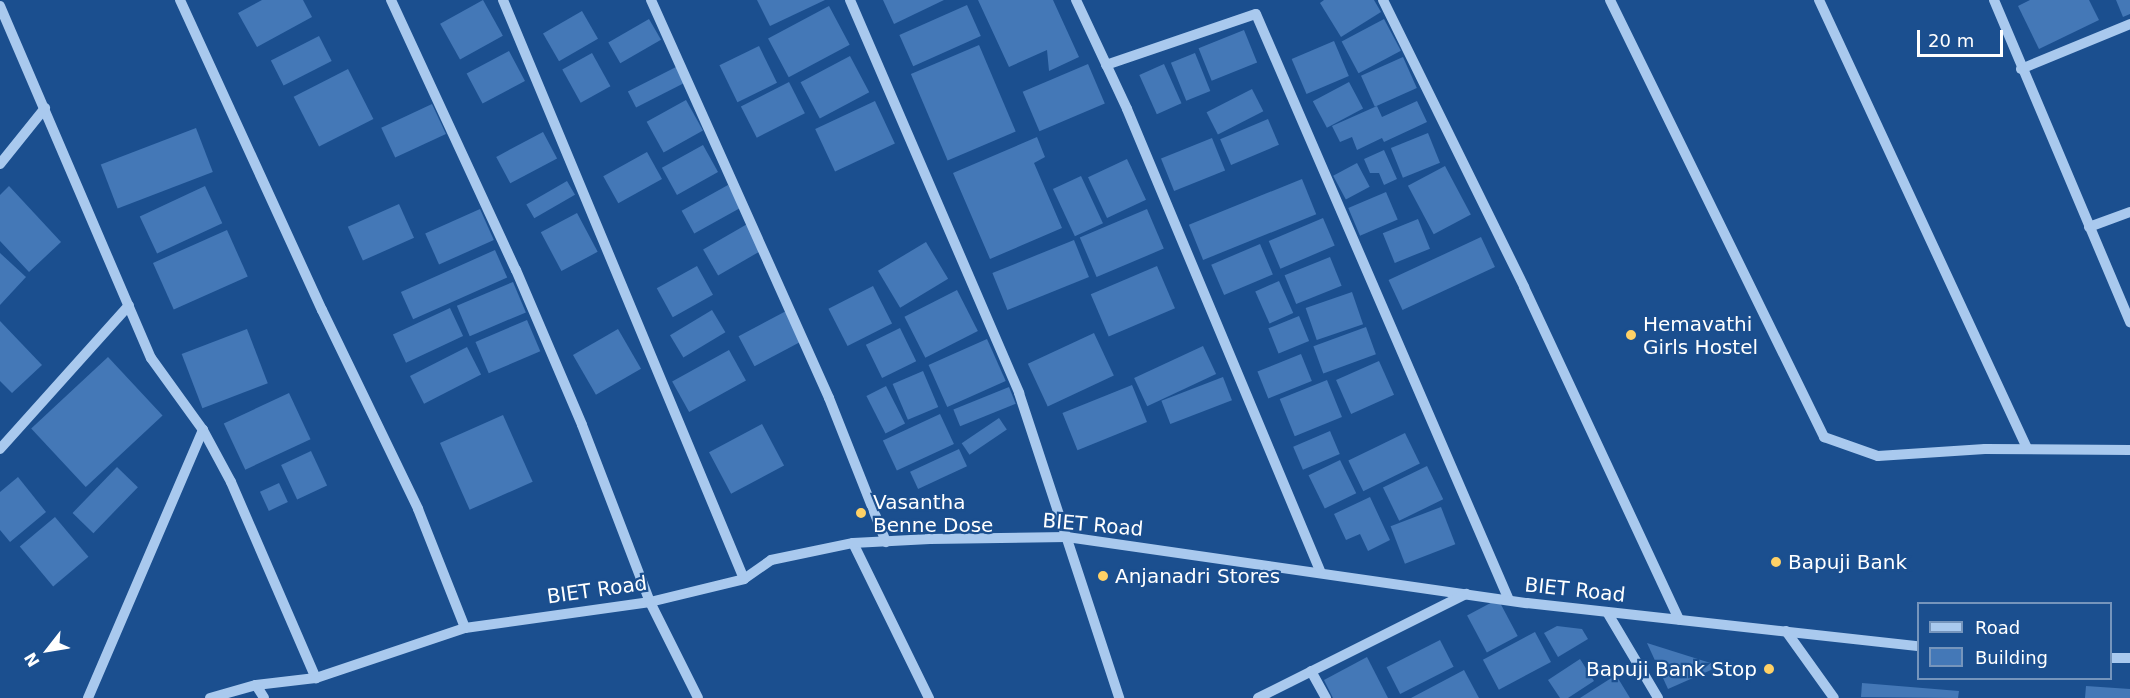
<!DOCTYPE html>
<style>
body{margin:0}
#map{position:relative;width:2130px;height:698px;overflow:hidden;background:#1b4f8f;font-family:"DejaVu Sans",sans-serif}
div>[style]{position:absolute}
[style*='--x']{left:calc(var(--x)*1px);top:calc(var(--y)*1px);width:calc(var(--w)*1px);rotate:calc(var(--a)*1deg)}
.building>*{inset:0;background:#4478b7;transform-origin:0 0}
.minor>*{height:10px;margin:-5px;padding:0 5px;transform-origin:5px;border-radius:5px;background:#a9c9ee}
.dots>*{width:16px;height:16px;translate:-50% -50%;box-sizing:border-box;border:3px solid #1b4f8f;border-radius:50%}
span{translate:-50% -50%;white-space:nowrap;text-align:center;line-height:1.15;-webkit-text-stroke:4.5px #1b4f8f;paint-order:stroke}
.poi-label{font-size:20px;color:#fff}
.left{translate:0 -50%;text-align:left}
.right{translate:-100% -50%;text-align:right}
.street-label{font-size:20px;color:#fff}
.legend{position:absolute;left:1917px;top:602px;width:195px;height:78px;box-sizing:border-box;background:#1b4f8f;border:2px solid #7695bc;margin:0;padding:8px 10px;list-style:none;font-size:18px;color:#fff}
.legend li{display:flex;align-items:center;gap:12px;height:30px}
.legend b{width:30px;border:2px solid #7695bc}
.north{position:absolute;left:18px;top:620px;width:60px;height:60px;-webkit-text-stroke:4px #1b4f8f;paint-order:stroke;rotate:239deg;font-size:16px;font-weight:700;line-height:24px;text-align:center;color:#fff}
.north::after{content:'';display:block;margin:auto;width:21px;height:27px;background:#fff;clip-path:polygon(50% 0,100% 100%,50% 72%,0 100%)}
.scale{position:absolute;left:1917px;top:30px;width:86px;height:27px;box-sizing:border-box;border:3px solid #fff;border-top:0;padding-left:8px;font-size:18px;line-height:21px;white-space:nowrap;color:#fff;-webkit-text-stroke:4px #1b4f8f;paint-order:stroke}
</style>
<div id="map">
<div class="building">
<i style="clip-path:polygon(262px 0,303px 0,312px 17px,257px 47px,238px 13px)"></i>
<i style="left:483px;top:0;width:41px;height:49px;rotate:61deg"></i>
<i style="clip-path:polygon(757px 0,825px 0,770px 26px)"></i>
<i style="clip-path:polygon(883px 0,944px 0,894px 24px)"></i>
<i style="clip-path:polygon(978px 0,1053px 0,1079px 57px,1049px 71px,1047px 50px,1009px 67px)"></i>
<i style="clip-path:polygon(1324px 0,1374px 0,1381px 12px,1341px 37px,1320px 3px)"></i>
<i style="clip-path:polygon(2030px 0,2089px 0,2099px 20px,2039px 49px,2018px 6px)"></i>
<i style="clip-path:polygon(2116px 0,2130px 0,2130px 14px,2123px 17px)"></i>
<i style="left:967px;top:5px;width:34px;height:74px;rotate:66deg"></i>
<i style="left:829px;top:6px;width:44px;height:69px;rotate:62deg"></i>
<i style="left:582px;top:11px;width:32px;height:45px;rotate:60deg"></i>
<i style="left:649px;top:19px;width:24px;height:47px;rotate:60deg"></i>
<i style="left:1384px;top:19px;width:36px;height:48px;rotate:62deg"></i>
<i style="left:1244px;top:30px;width:35px;height:49px;rotate:68deg"></i>
<i style="left:319px;top:36px;width:28px;height:54px;rotate:63deg"></i>
<i style="left:1334px;top:41px;width:38px;height:46px;rotate:67deg"></i>
<i style="left:979px;top:45px;width:94px;height:74px;rotate:67deg"></i>
<i style="left:759px;top:46px;width:41px;height:44px;rotate:64deg"></i>
<i style="left:509px;top:51px;width:34px;height:48px;rotate:62deg"></i>
<i style="left:592px;top:53px;width:38px;height:34px;rotate:61deg"></i>
<i style="left:1195px;top:53px;width:41px;height:26px;rotate:68deg"></i>
<i style="left:850px;top:56px;width:41px;height:56px;rotate:62deg"></i>
<i style="left:1403px;top:57px;width:34px;height:46px;rotate:66deg"></i>
<i style="left:1088px;top:64px;width:43px;height:71px;rotate:67deg"></i>
<i style="left:1164px;top:64px;width:43px;height:27px;rotate:66deg"></i>
<i style="left:676px;top:67px;width:18px;height:54px;rotate:63deg"></i>
<i style="left:348px;top:69px;width:56px;height:61px;rotate:63deg"></i>
<i style="left:789px;top:82px;width:35px;height:54px;rotate:63deg"></i>
<i style="left:1349px;top:82px;width:30px;height:41px;rotate:62deg"></i>
<i style="left:1252px;top:89px;width:25px;height:51px;rotate:63deg"></i>
<i style="left:686px;top:100px;width:35px;height:45px;rotate:61deg"></i>
<i style="left:875px;top:101px;width:47px;height:66px;rotate:65deg"></i>
<i style="clip-path:polygon(1417px 101px,1427px 122px,1384px 142px,1382px 138px,1357px 150px,1352px 137px,1340px 142px,1332px 126px,1377px 106px,1382px 117px)"></i>
<i style="left:432px;top:104px;width:33px;height:56px;rotate:65deg"></i>
<i style="left:1268px;top:119px;width:28px;height:52px;rotate:67deg"></i>
<i style="left:196px;top:128px;width:47px;height:102px;rotate:69deg"></i>
<i style="left:543px;top:132px;width:30px;height:53px;rotate:62deg"></i>
<i style="left:1428px;top:133px;width:32px;height:40px;rotate:68deg"></i>
<i style="clip-path:polygon(1037px 137px,1045px 157px,1034px 163px,1062px 228px,990px 259px,953px 173px)"></i>
<i style="left:1212px;top:138px;width:35px;height:55px;rotate:68deg"></i>
<i style="left:703px;top:145px;width:31px;height:47px;rotate:61deg"></i>
<i style="clip-path:polygon(1384px 150px,1397px 179px,1384px 185px,1379px 173px,1370px 173px,1364px 159px)"></i>
<i style="left:647px;top:152px;width:31px;height:50px;rotate:61deg"></i>
<i style="left:1127px;top:159px;width:45px;height:43px;rotate:65deg"></i>
<i style="left:1357px;top:163px;width:27px;height:27px;rotate:62deg"></i>
<i style="left:1445px;top:166px;width:55px;height:42px;rotate:62deg"></i>
<i style="left:1081px;top:176px;width:52px;height:31px;rotate:65deg"></i>
<i style="left:1302px;top:179px;width:38px;height:122px;rotate:68deg"></i>
<i style="left:567px;top:181px;width:16px;height:47px;rotate:60deg"></i>
<i style="left:728px;top:185px;width:26px;height:53px;rotate:61deg"></i>
<i style="clip-path:polygon(9px 186px,61px 242px,29px 272px,0 241px,0 195px)"></i>
<i style="left:205px;top:186px;width:41px;height:72px;rotate:65deg"></i>
<i style="left:1386px;top:192px;width:30px;height:41px;rotate:67deg"></i>
<i style="left:399px;top:204px;width:37px;height:56px;rotate:66deg"></i>
<i style="left:480px;top:209px;width:34px;height:60px;rotate:66deg"></i>
<i style="left:1147px;top:209px;width:43px;height:73px;rotate:67deg"></i>
<i style="left:577px;top:213px;width:44px;height:41px;rotate:62deg"></i>
<i style="left:1323px;top:218px;width:30px;height:59px;rotate:67deg"></i>
<i style="left:1418px;top:219px;width:32px;height:38px;rotate:68deg"></i>
<i style="left:749px;top:223px;width:30px;height:53px;rotate:60deg"></i>
<i style="left:227px;top:230px;width:51px;height:81px;rotate:66deg"></i>
<i style="left:1481px;top:237px;width:33px;height:102px;rotate:65deg"></i>
<i style="left:1074px;top:240px;width:40px;height:88px;rotate:68deg"></i>
<i style="left:926px;top:242px;width:43px;height:56px;rotate:59deg"></i>
<i style="left:1260px;top:244px;width:33px;height:53px;rotate:67deg"></i>
<i style="left:495px;top:250px;width:30px;height:103px;rotate:66deg"></i>
<i style="clip-path:polygon(0 253px,26px 277px,0 305px)"></i>
<i style="left:1330px;top:257px;width:31px;height:49px;rotate:68deg"></i>
<i style="left:697px;top:266px;width:33px;height:46px;rotate:61deg"></i>
<i style="left:1157px;top:266px;width:46px;height:72px;rotate:67deg"></i>
<i style="left:1279px;top:281px;width:35px;height:26px;rotate:66deg"></i>
<i style="left:513px;top:282px;width:33px;height:61px;rotate:67deg"></i>
<i style="left:873px;top:286px;width:42px;height:50px;rotate:63deg"></i>
<i style="left:957px;top:290px;width:46px;height:59px;rotate:63deg"></i>
<i style="left:1352px;top:292px;width:34px;height:49px;rotate:71deg"></i>
<i style="left:450px;top:308px;width:31px;height:63px;rotate:65deg"></i>
<i style="left:712px;top:310px;width:26px;height:49px;rotate:59deg"></i>
<i style="left:788px;top:310px;width:34px;height:56px;rotate:62deg"></i>
<i style="left:1299px;top:316px;width:27px;height:33px;rotate:68deg"></i>
<i style="left:527px;top:320px;width:34px;height:56px;rotate:67deg"></i>
<i style="clip-path:polygon(0 321px,42px 365px,12px 393px,0 381px)"></i>
<i style="left:1366px;top:327px;width:29px;height:56px;rotate:70deg"></i>
<i style="left:900px;top:328px;width:37px;height:38px;rotate:64deg"></i>
<i style="left:247px;top:329px;width:58px;height:70px;rotate:69deg"></i>
<i style="left:618px;top:329px;width:46px;height:52px;rotate:60deg"></i>
<i style="left:1094px;top:333px;width:47px;height:73px;rotate:65deg"></i>
<i style="left:987px;top:339px;width:46px;height:64px;rotate:66deg"></i>
<i style="left:1203px;top:346px;width:31px;height:76px;rotate:65deg"></i>
<i style="left:467px;top:347px;width:31px;height:64px;rotate:63deg"></i>
<i style="left:729px;top:350px;width:35px;height:65px;rotate:61deg"></i>
<i style="left:1301px;top:354px;width:29px;height:47px;rotate:68deg"></i>
<i style="left:108px;top:357px;width:80px;height:105px;rotate:47deg"></i>
<i style="left:1379px;top:361px;width:37px;height:47px;rotate:66deg"></i>
<i style="left:923px;top:371px;width:39px;height:33px;rotate:67deg"></i>
<i style="left:1223px;top:377px;width:25px;height:66px;rotate:69deg"></i>
<i style="left:1327px;top:380px;width:40px;height:51px;rotate:68deg"></i>
<i style="left:1132px;top:385px;width:40px;height:75px;rotate:68deg"></i>
<i style="left:886px;top:386px;width:42px;height:22px;rotate:63deg"></i>
<i style="left:1009px;top:387px;width:18px;height:60px;rotate:68deg"></i>
<i style="left:289px;top:393px;width:51px;height:72px;rotate:65deg"></i>
<i style="left:940px;top:414px;width:33px;height:63px;rotate:65deg"></i>
<i style="left:503px;top:415px;width:73px;height:69px;rotate:66deg"></i>
<i style="left:999px;top:418px;width:14px;height:45px;rotate:56deg"></i>
<i style="left:762px;top:424px;width:47px;height:60px;rotate:62deg"></i>
<i style="left:1330px;top:431px;width:25px;height:40px;rotate:67deg"></i>
<i style="left:1405px;top:433px;width:34px;height:63px;rotate:64deg"></i>
<i style="left:959px;top:449px;width:19px;height:54px;rotate:65deg"></i>
<i style="left:311px;top:451px;width:38px;height:33px;rotate:65deg"></i>
<i style="left:1340px;top:460px;width:37px;height:35px;rotate:64deg"></i>
<i style="left:1427px;top:466px;width:37px;height:49px;rotate:64deg"></i>
<i style="left:117px;top:467px;width:29px;height:64px;rotate:44deg"></i>
<i style="clip-path:polygon(18px 477px,46px 512px,10px 542px,0 530px,0 492px)"></i>
<i style="left:279px;top:483px;width:21px;height:21px;rotate:65deg"></i>
<i style="clip-path:polygon(1370px 497px,1390px 540px,1368px 551px,1360px 534px,1346px 540px,1334px 514px)"></i>
<i style="left:1441px;top:507px;width:40px;height:54px;rotate:69deg"></i>
<i style="left:55px;top:517px;width:52px;height:46px;rotate:50deg"></i>
<i style="left:1498px;top:599px;width:42px;height:35px;rotate:62deg"></i>
<i style="clip-path:polygon(1557px 626px,1582px 629px,1588px 639px,1558px 657px,1544px 633px)"></i>
<i style="left:1535px;top:632px;width:34px;height:59px;rotate:62deg"></i>
<i style="left:1440px;top:640px;width:30px;height:60px;rotate:63deg"></i>
<i style="clip-path:polygon(1647px 643px,1720px 666px,1668px 689px)"></i>
<i style="clip-path:polygon(1367px 657px,1388px 698px,1333px 698px,1324px 680px)"></i>
<i style="clip-path:polygon(1580px 659px,1594px 681px,1568px 698px,1560px 698px,1548px 680px)"></i>
<i style="clip-path:polygon(1464px 670px,1479px 698px,1411px 698px)"></i>
<i style="clip-path:polygon(1616px 675px,1630px 698px,1580px 698px)"></i>
<i style="clip-path:polygon(1862px 683px,1959px 691px,1958px 698px,1861px 697px)"></i>
<i style="clip-path:polygon(2086px 686px,2130px 689px,2130px 698px,2085px 698px)"></i>
</div>
<div class="minor">
<i style="--x:180;--y:0;--w:341;--a:65.4"></i>
<i style="--x:322;--y:310;--w:221;--a:64.2"></i>
<i style="--x:418;--y:509;--w:128;--a:68.4"></i>
<i style="--x:391;--y:0;--w:298;--a:65.2"></i>
<i style="--x:516;--y:270;--w:168;--a:66.9"></i>
<i style="--x:582;--y:425;--w:190;--a:69"></i>
<i style="--x:650;--y:602;--w:107;--a:63.4"></i>
<i style="--x:503;--y:0;--w:627;--a:67.4"></i>
<i style="--x:651;--y:0;--w:436;--a:65.9"></i>
<i style="--x:829;--y:398;--w:155;--a:68.4"></i>
<i style="--x:850;--y:0;--w:428;--a:66.7"></i>
<i style="--x:1019;--y:393;--w:321;--a:71.8"></i>
<i style="--x:1076;--y:0;--w:120;--a:64.9"></i>
<i style="--x:1127;--y:109;--w:503;--a:67.31"></i>
<i style="--x:1383;--y:0;--w:320;--a:63.8"></i>
<i style="--x:1524;--y:287;--w:367;--a:65"></i>
<i style="--x:1610;--y:0;--w:487;--a:63.9"></i>
<i style="--x:1824;--y:437;--w:57;--a:19.4"></i>
<i style="--x:1878;--y:456;--w:107;--a:-3.7"></i>
<i style="--x:1985;--y:449;--w:145;--a:0.4"></i>
<i style="--x:1819;--y:0;--w:495;--a:65.1"></i>
<i style="--x:1994;--y:0;--w:350;--a:67.1"></i>
<i style="--x:0;--y:6;--w:383;--a:66.8"></i>
<i style="--x:151;--y:358;--w:89;--a:54.2"></i>
<i style="--x:203;--y:430;--w:59;--a:61.7"></i>
<i style="--x:231;--y:482;--w:214;--a:66.6"></i>
<i style="--x:1106;--y:65;--w:158;--a:-18.8"></i>
<i style="--x:1256;--y:14;--w:638;--a:66.65"></i>
<i style="--x:2021;--y:69;--w:118;--a:-22.4"></i>
<i style="--x:0;--y:164;--w:72;--a:-51.2"></i>
<i style="--x:2089;--y:227;--w:44;--a:-20.1"></i>
<i style="--x:0;--y:449;--w:193;--a:-48.1"></i>
<i style="--x:853;--y:543;--w:173;--a:63.9"></i>
<i style="--x:1607;--y:612;--w:100;--a:59.3"></i>
<i style="--x:1786;--y:631;--w:82;--a:54.4"></i>
<i style="--x:2110;--y:658;--w:20;--a:0"></i>
<i style="--x:1311;--y:671;--w:31;--a:61"></i>
<i style="--x:256;--y:685;--w:15;--a:58"></i>
<i style="--x:88;--y:698;--w:292;--a:-66.8"></i>
<i style="--x:210;--y:698;--w:48;--a:-15.8"></i>
<i style="--x:256;--y:685;--w:60;--a:-6.7"></i>
<i style="--x:316;--y:678;--w:157;--a:-18.6"></i>
<i style="--x:465;--y:628;--w:187;--a:-8"></i>
<i style="--x:650;--y:602;--w:97;--a:-13.7"></i>
<i style="--x:744;--y:579;--w:33;--a:-35"></i>
<i style="--x:771;--y:560;--w:84;--a:-11.7"></i>
<i style="--x:853;--y:543;--w:77;--a:-3"></i>
<i style="--x:930;--y:539;--w:137;--a:-0.8"></i>
<i style="--x:1067;--y:537;--w:465;--a:8.2"></i>
<i style="--x:1527;--y:603;--w:393;--a:6.3"></i>
<i style="--x:1258;--y:698;--w:233;--a:-26.6"></i>
</div>
<div class="dots">
<i style="left:1631px;top:335px;background:#ffd166"></i>
<i style="left:861px;top:513px;background:#ffd166"></i>
<i style="left:1776px;top:562px;background:#ffd166"></i>
<i style="left:1103px;top:576px;background:#ffd166"></i>
<i style="left:1769px;top:669px;background:#ffd166"></i>
</div>
<div class="poi-label">
<span class="left" style="left:1643px;top:336px">Hemavathi<br>Girls Hostel</span>
<span class="left" style="left:873px;top:514px">Vasantha<br>Benne Dose</span>
<span class="left" style="left:1788px;top:562px">Bapuji Bank</span>
<span class="left" style="left:1115px;top:576px">Anjanadri Stores</span>
<span class="right" style="left:1757px;top:669px">Bapuji Bank Stop</span>
</div>
<div class="street-label">
<span style="left:1093px;top:525px;rotate:5deg">BIET Road</span>
<span style="left:597px;top:590px;rotate:-8deg">BIET Road</span>
<span style="left:1575px;top:590px;rotate:6deg">BIET Road</span>
</div>
<ul class="legend">
<li><b style="height:8px;background:#a9c9ee"></b>Road</li>
<li><b style="height:16px;background:#4478b7"></b>Building</li>
</ul>
<div class="north">N</div>
<div class="scale">20 m</div>
</div>
